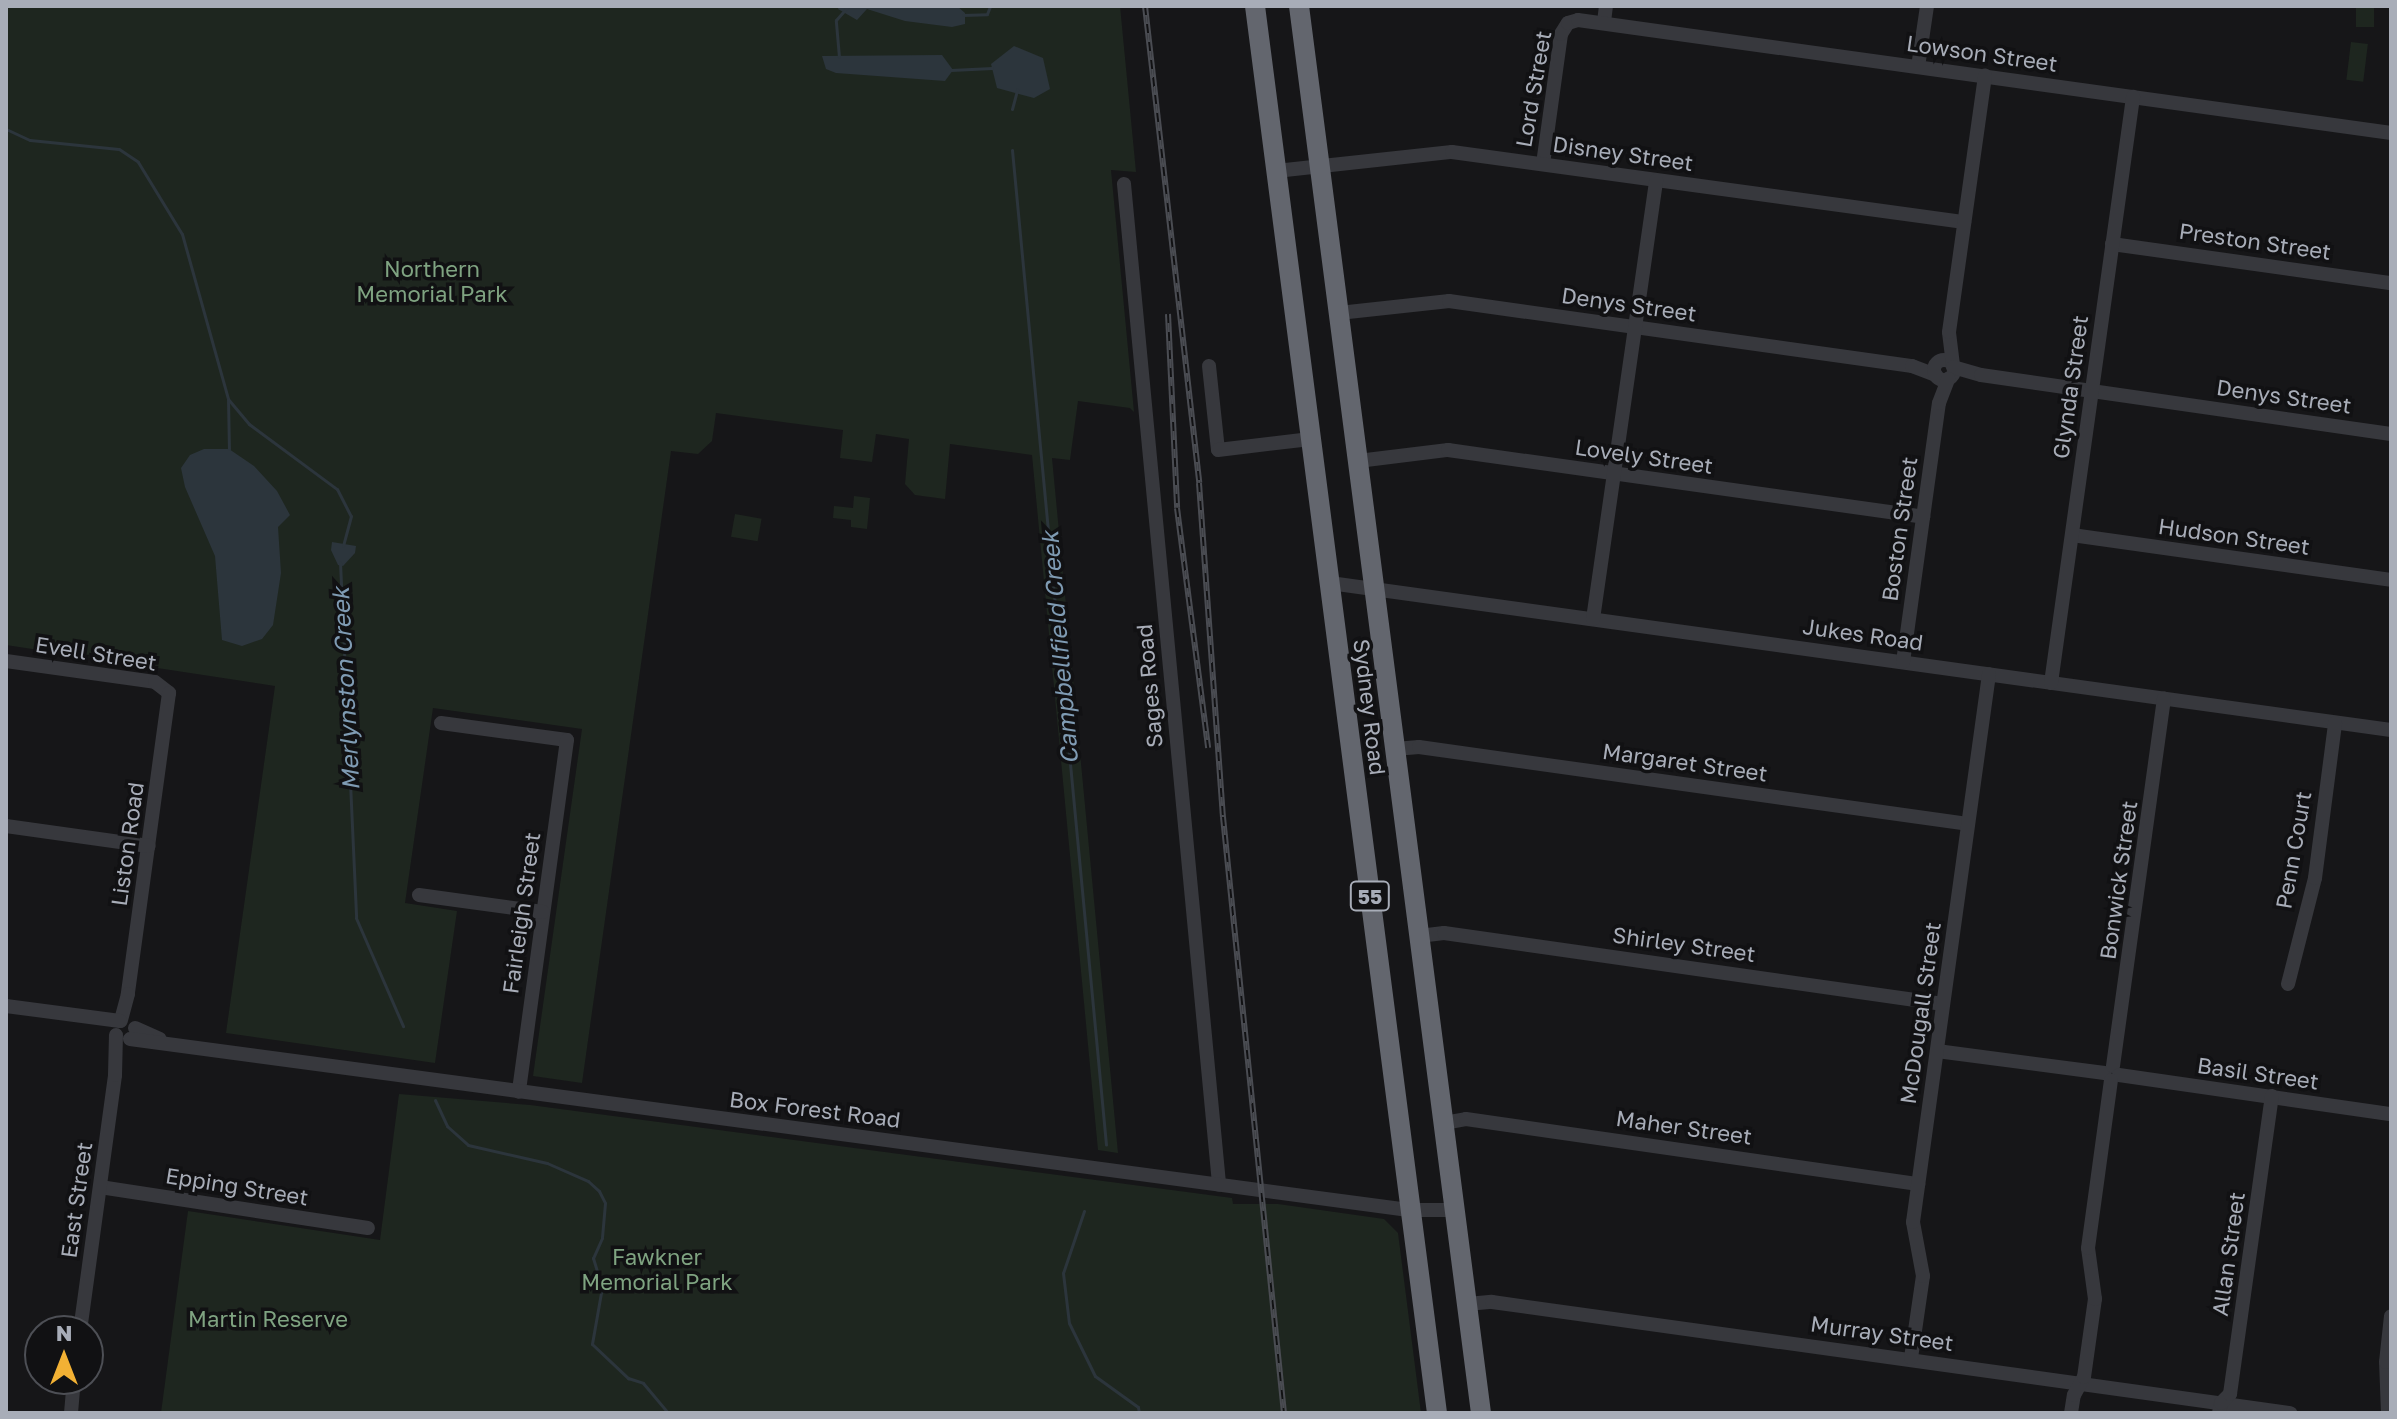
<!DOCTYPE html>
<style>
body{margin:0}
#map{position:relative;width:2397px;height:1419px;overflow:hidden;background:#161618;font-family:"Golos Text",sans-serif}
div>[style]{position:absolute}
[style*='--x']{left:calc(var(--x)*1px);top:calc(var(--y)*1px);width:calc(var(--w)*1px);rotate:calc(var(--a)*1deg)}
.green>*{inset:0;background:#1e261f;transform-origin:0 0}
.water>*{inset:0;background:#2c353c}
.stream>*{height:3px;margin:-1.5px;padding:0 1.5px;transform-origin:1.5px;border-radius:1.5px;background:#2c353c}
.minor>*{height:14px;margin:-7px;padding:0 7px;transform-origin:7px;border-radius:7px;background:#37383d}
.minor>.ring{margin:-7px;padding:0;box-sizing:content-box;background:none;border:14px solid #37383d;border-radius:50%}
.highway>*{height:20px;margin:-10px;padding:0 10px;transform-origin:10px;border-radius:10px;background:#63666e}
.rail>*{height:6px;margin-top:-3px;transform-origin:0;background:repeating-linear-gradient(90deg,#111113 0 9px,#4a4c52 0 18px);box-sizing:border-box;border-block:2px solid #4a4c52}
span{translate:-50% -50%;white-space:nowrap;text-align:center;line-height:1.15;-webkit-text-stroke:7px #111113;paint-order:stroke}
.shield-label span{padding:2px 6px;background:#111113;border:2px solid;border-radius:6px;-webkit-text-stroke-width:0}
.shield-label{font-size:20px;color:#a8adb8;font-weight:700}
.street-label{font-size:22px;color:#a8adb8}
.park-label{font-size:22px;color:#7fa381}
.water-label{font-size:24px;color:#7f9bb3;font-style:italic}
.frame{position:absolute;inset:0;border:8px solid #a8adb8;pointer-events:none}
.north{position:absolute;left:24px;top:1315px;width:80px;height:80px;box-sizing:border-box;background:#111113;border:2px solid #4d4f55;border-radius:50%;rotate:0deg;font-size:22px;font-weight:700;line-height:32px;text-align:center;color:#a8adb8}
.north::after{content:'';display:block;margin:auto;width:28px;height:36px;background:#f2b134;clip-path:polygon(50% 0,100% 100%,50% 72%,0 100%)}
</style>
<div id="map">
<div class="green">
<i style="clip-path:polygon(6px 6px,1120px 6px,1136px 172px,1111px 170px,1134px 412px,1130px 408px,1078px 401px,1070px 460px,1052px 458px,1118px 1153px,1098px 1150px,1032px 455px,950px 444px,945px 499px,915px 495px,905px 484px,909px 439px,876px 434px,872px 462px,840px 458px,843px 430px,716px 413px,712px 441px,698px 454px,671px 451px,582px 1083px,533px 1076px,582px 729px,433px 708px,405px 903px,457px 911px,435px 1063px,226px 1033px,275px 686px,6px 645px)"></i>
<i style="left:2356px;top:6px;width:18px;height:21px"></i>
<i style="left:2351px;top:42px;width:17px;height:38px;rotate:7deg"></i>
<i style="clip-path:polygon(854px 496px,870px 498px,867px 529px,851px 527px,851px 520px,833px 518px,834px 506px,853px 508px)"></i>
<i style="left:735px;top:514px;width:27px;height:23px;rotate:10deg"></i>
<i style="clip-path:polygon(399px 1094px,530px 1105px,1232px 1198px,1233px 1204px,1278px 1204px,1384px 1219px,1398px 1233px,1421px 1413px,161px 1413px,188px 1211px,380px 1240px)"></i>
</div>
<div class="water">
<i style="clip-path:polygon(839px 6px,957px 6px,965px 13px,965px 24px,952px 27px,905px 21px,867px 9px,857px 20px,838px 9px)"></i>
<i style="clip-path:polygon(1014px 46px,1043px 58px,1050px 89px,1034px 98px,997px 88px,991px 64px)"></i>
<i style="clip-path:polygon(942px 55px,953px 70px,945px 81px,836px 73px,826px 69px,822px 56px)"></i>
<i style="clip-path:polygon(204px 449px,229px 449px,254px 466px,277px 491px,290px 515px,278px 527px,281px 573px,273px 625px,262px 639px,242px 646px,222px 640px,215px 556px,185px 487px,181px 468px,190px 455px)"></i>
<i style="clip-path:polygon(332px 542px,356px 546px,355px 553px,343px 566px,338px 565px,331px 550px)"></i>
</div>
<div class="stream">
<i style="--x:963;--y:15;--w:24;--a:-2"></i>
<i style="--x:987;--y:14;--w:9;--a:-69"></i>
<i style="--x:839;--y:57;--w:37;--a:-95"></i>
<i style="--x:836;--y:20;--w:18;--a:-49"></i>
<i style="--x:951;--y:70;--w:41;--a:-2.8"></i>
<i style="--x:1012;--y:109;--w:20;--a:-75"></i>
<i style="--x:6;--y:129;--w:26;--a:25"></i>
<i style="--x:30;--y:140;--w:89;--a:5.8"></i>
<i style="--x:119;--y:149;--w:23;--a:34"></i>
<i style="--x:138;--y:162;--w:84;--a:58.6"></i>
<i style="--x:182;--y:234;--w:171;--a:74.4"></i>
<i style="--x:228;--y:399;--w:50;--a:88.9"></i>
<i style="--x:1012;--y:150;--w:999;--a:84.6"></i>
<i style="--x:228;--y:399;--w:33;--a:50"></i>
<i style="--x:249;--y:424;--w:109;--a:36.5"></i>
<i style="--x:337;--y:489;--w:30;--a:63"></i>
<i style="--x:351;--y:516;--w:31;--a:105"></i>
<i style="--x:340;--y:562;--w:356;--a:87.4"></i>
<i style="--x:356;--y:918;--w:118;--a:66.5"></i>
<i style="--x:435;--y:1100;--w:29;--a:65"></i>
<i style="--x:447;--y:1126;--w:28;--a:42"></i>
<i style="--x:468;--y:1145;--w:81;--a:12.8"></i>
<i style="--x:547;--y:1163;--w:45;--a:23.7"></i>
<i style="--x:588;--y:1181;--w:15;--a:42"></i>
<i style="--x:599;--y:1191;--w:13;--a:63"></i>
<i style="--x:605;--y:1203;--w:35;--a:95"></i>
<i style="--x:602;--y:1238;--w:22;--a:114"></i>
<i style="--x:593;--y:1258;--w:30;--a:73"></i>
<i style="--x:602;--y:1287;--w:58;--a:100"></i>
<i style="--x:592;--y:1344;--w:50;--a:43.4"></i>
<i style="--x:628;--y:1378;--w:16;--a:18"></i>
<i style="--x:643;--y:1383;--w:39;--a:50"></i>
<i style="--x:1084;--y:1211;--w:65;--a:108.7"></i>
<i style="--x:1063;--y:1273;--w:50;--a:83.2"></i>
<i style="--x:1069;--y:1323;--w:59;--a:63.9"></i>
<i style="--x:1095;--y:1376;--w:53;--a:35.8"></i>
<i style="--x:1138;--y:1407;--w:6;--a:81"></i>
</div>
<div class="minor">
<i style="--x:1604;--y:22;--w:16;--a:-83"></i>
<i style="--x:1918;--y:67;--w:62;--a:-81.6"></i>
<i style="--x:1543;--y:164;--w:131;--a:-82.1"></i>
<i style="--x:1561;--y:34;--w:13;--a:-58"></i>
<i style="--x:1568;--y:23;--w:10;--a:-17"></i>
<i style="--x:1578;--y:20;--w:821;--a:7.91"></i>
<i style="--x:1276;--y:171;--w:177;--a:-6.2"></i>
<i style="--x:1452;--y:152;--w:517;--a:7.79"></i>
<i style="--x:1124;--y:184;--w:1005;--a:84.57"></i>
<i style="--x:2112;--y:244;--w:282;--a:8"></i>
<i style="--x:1339;--y:313;--w:111;--a:-6.2"></i>
<i style="--x:1449;--y:301;--w:468;--a:8"></i>
<i style="--x:1912;--y:366;--w:26;--a:21"></i>
<i class="ring" style="left:1934px;top:360px;width:6px;height:6px"></i>
<i style="--x:1953;--y:365;--w:33;--a:-97"></i>
<i style="--x:1949;--y:332;--w:259;--a:-82"></i>
<i style="--x:1209;--y:366;--w:84;--a:83.9"></i>
<i style="--x:1218;--y:450;--w:93;--a:-6.8"></i>
<i style="--x:1953;--y:367;--w:29;--a:16"></i>
<i style="--x:1981;--y:375;--w:414;--a:8.2"></i>
<i style="--x:1358;--y:461;--w:91;--a:-7"></i>
<i style="--x:1448;--y:450;--w:480;--a:8"></i>
<i style="--x:2072;--y:535;--w:322;--a:8"></i>
<i style="--x:1330;--y:583;--w:1071;--a:7.89"></i>
<i style="--x:1593;--y:619;--w:443;--a:-81.8"></i>
<i style="--x:6;--y:661;--w:150;--a:8"></i>
<i style="--x:155;--y:682;--w:18;--a:38"></i>
<i style="--x:169;--y:693;--w:304;--a:97.8"></i>
<i style="--x:128;--y:994;--w:28;--a:105"></i>
<i style="--x:1903;--y:662;--w:261;--a:-82.1"></i>
<i style="--x:1939;--y:403;--w:26;--a:-69"></i>
<i style="--x:2051;--y:683;--w:592;--a:-82.03"></i>
<i style="--x:441;--y:723;--w:127;--a:7.7"></i>
<i style="--x:567;--y:740;--w:355;--a:97.8"></i>
<i style="--x:1395;--y:749;--w:24;--a:-5"></i>
<i style="--x:1419;--y:747;--w:554;--a:7.98"></i>
<i style="--x:6;--y:826;--w:144;--a:8"></i>
<i style="--x:419;--y:895;--w:125;--a:7.8"></i>
<i style="--x:1419;--y:936;--w:25;--a:-7"></i>
<i style="--x:1444;--y:933;--w:504;--a:8.1"></i>
<i style="--x:2288;--y:984;--w:109;--a:-75.7"></i>
<i style="--x:2315;--y:878;--w:156;--a:-82.6"></i>
<i style="--x:6;--y:1006;--w:115;--a:7.5"></i>
<i style="--x:135;--y:1028;--w:27;--a:24"></i>
<i style="--x:130;--y:1039;--w:1290;--a:7.62"></i>
<i style="--x:1409;--y:1210;--w:46;--a:0"></i>
<i style="--x:1937;--y:1051;--w:169;--a:7.5"></i>
<i style="--x:2113;--y:1066;--w:371;--a:-82.1"></i>
<i style="--x:2119;--y:1075;--w:275;--a:8.2"></i>
<i style="--x:1444;--y:1123;--w:22;--a:-10"></i>
<i style="--x:1466;--y:1119;--w:457;--a:8.2"></i>
<i style="--x:100;--y:1187;--w:271;--a:8.7"></i>
<i style="--x:1467;--y:1304;--w:25;--a:-5"></i>
<i style="--x:1492;--y:1302;--w:806;--a:7.92"></i>
<i style="--x:80;--y:1331;--w:258;--a:-82.2"></i>
<i style="--x:115;--y:1075;--w:40;--a:-88.6"></i>
<i style="--x:1911;--y:1358;--w:83;--a:-81.7"></i>
<i style="--x:1923;--y:1276;--w:55;--a:-100.5"></i>
<i style="--x:1913;--y:1222;--w:553;--a:-82.1"></i>
<i style="--x:71;--y:1413;--w:34;--a:-85"></i>
<i style="--x:2071;--y:1413;--w:18;--a:-81"></i>
<i style="--x:2074;--y:1395;--w:21;--a:-61"></i>
<i style="--x:2084;--y:1377;--w:79;--a:-82"></i>
<i style="--x:2095;--y:1299;--w:51;--a:-97.8"></i>
<i style="--x:2088;--y:1248;--w:169;--a:-82.2"></i>
<i style="--x:2219;--y:1413;--w:10;--a:-79"></i>
<i style="--x:2221;--y:1403;--w:13;--a:-45"></i>
<i style="--x:2230;--y:1394;--w:301;--a:-82"></i>
<i style="--x:2388;--y:1413;--w:51;--a:-92.2"></i>
<i style="--x:2386;--y:1362;--w:46;--a:-83.8"></i>
</div>
<div class="highway">
<i style="--x:1255;--y:6;--w:1419;--a:82.63"></i>
<i style="--x:1299;--y:6;--w:1419;--a:82.63"></i>
</div>
<div class="rail">
<i style="--x:1145;--y:6;--w:480;--a:83.5"></i>
<i style="--x:1199;--y:483;--w:335;--a:85.9"></i>
<i style="--x:1223;--y:817;--w:599;--a:84.16"></i>
<i style="--x:1168;--y:314;--w:194;--a:87.3"></i>
<i style="--x:1177;--y:508;--w:242;--a:82.6"></i>
</div>
<div class="shield-label">
<span style="left:1370px;top:896px">55</span>
</div>
<div class="street-label">
<span style="left:1982px;top:53px;rotate:8deg">Lowson Street</span>
<span style="left:1533px;top:89px;rotate:-80deg">Lord Street</span>
<span style="left:1623px;top:153px;rotate:8deg">Disney Street</span>
<span style="left:2255px;top:241px;rotate:8deg">Preston Street</span>
<span style="left:1629px;top:304px;rotate:8deg">Denys Street</span>
<span style="left:2070px;top:387px;rotate:-82deg">Glynda Street</span>
<span style="left:2284px;top:396px;rotate:8deg">Denys Street</span>
<span style="left:1644px;top:456px;rotate:8deg">Lovely Street</span>
<span style="left:1899px;top:529px;rotate:-82deg">Boston Street</span>
<span style="left:2234px;top:536px;rotate:8deg">Hudson Street</span>
<span style="left:1863px;top:634px;rotate:8deg">Jukes Road</span>
<span style="left:96px;top:653px;rotate:9deg">Evell Street</span>
<span style="left:1149px;top:686px;rotate:-95deg">Sages Road</span>
<span style="left:1370px;top:707px;rotate:83deg">Sydney Road</span>
<span style="left:1685px;top:762px;rotate:8deg">Margaret Street</span>
<span style="left:127px;top:844px;rotate:-82deg">Liston Road</span>
<span style="left:2293px;top:850px;rotate:-80deg">Penn Court</span>
<span style="left:2118px;top:880px;rotate:-82deg">Bonwick Street</span>
<span style="left:521px;top:913px;rotate:-82deg">Fairleigh Street</span>
<span style="left:1684px;top:944px;rotate:8deg">Shirley Street</span>
<span style="left:1920px;top:1013px;rotate:-82deg">McDougall Street</span>
<span style="left:2258px;top:1073px;rotate:8deg">Basil Street</span>
<span style="left:815px;top:1109px;rotate:7deg">Box Forest Road</span>
<span style="left:1684px;top:1127px;rotate:8deg">Maher Street</span>
<span style="left:237px;top:1186px;rotate:9deg">Epping Street</span>
<span style="left:76px;top:1200px;rotate:-82deg">East Street</span>
<span style="left:2228px;top:1254px;rotate:-82deg">Allan Street</span>
<span style="left:1882px;top:1333px;rotate:8deg">Murray Street</span>
</div>
<div class="park-label">
<span style="left:432px;top:281px">Northern<br>Memorial Park</span>
<span style="left:657px;top:1269px">Fawkner<br>Memorial Park</span>
<span style="left:268px;top:1319px">Martin Reserve</span>
</div>
<div class="water-label">
<span style="left:1059px;top:648px;rotate:-95deg">Campbellfield Creek</span>
<span style="left:345px;top:689px;rotate:-93deg">Merlynston Creek</span>
</div>
<div class="frame"></div>
<div class="north">N</div>
</div>
